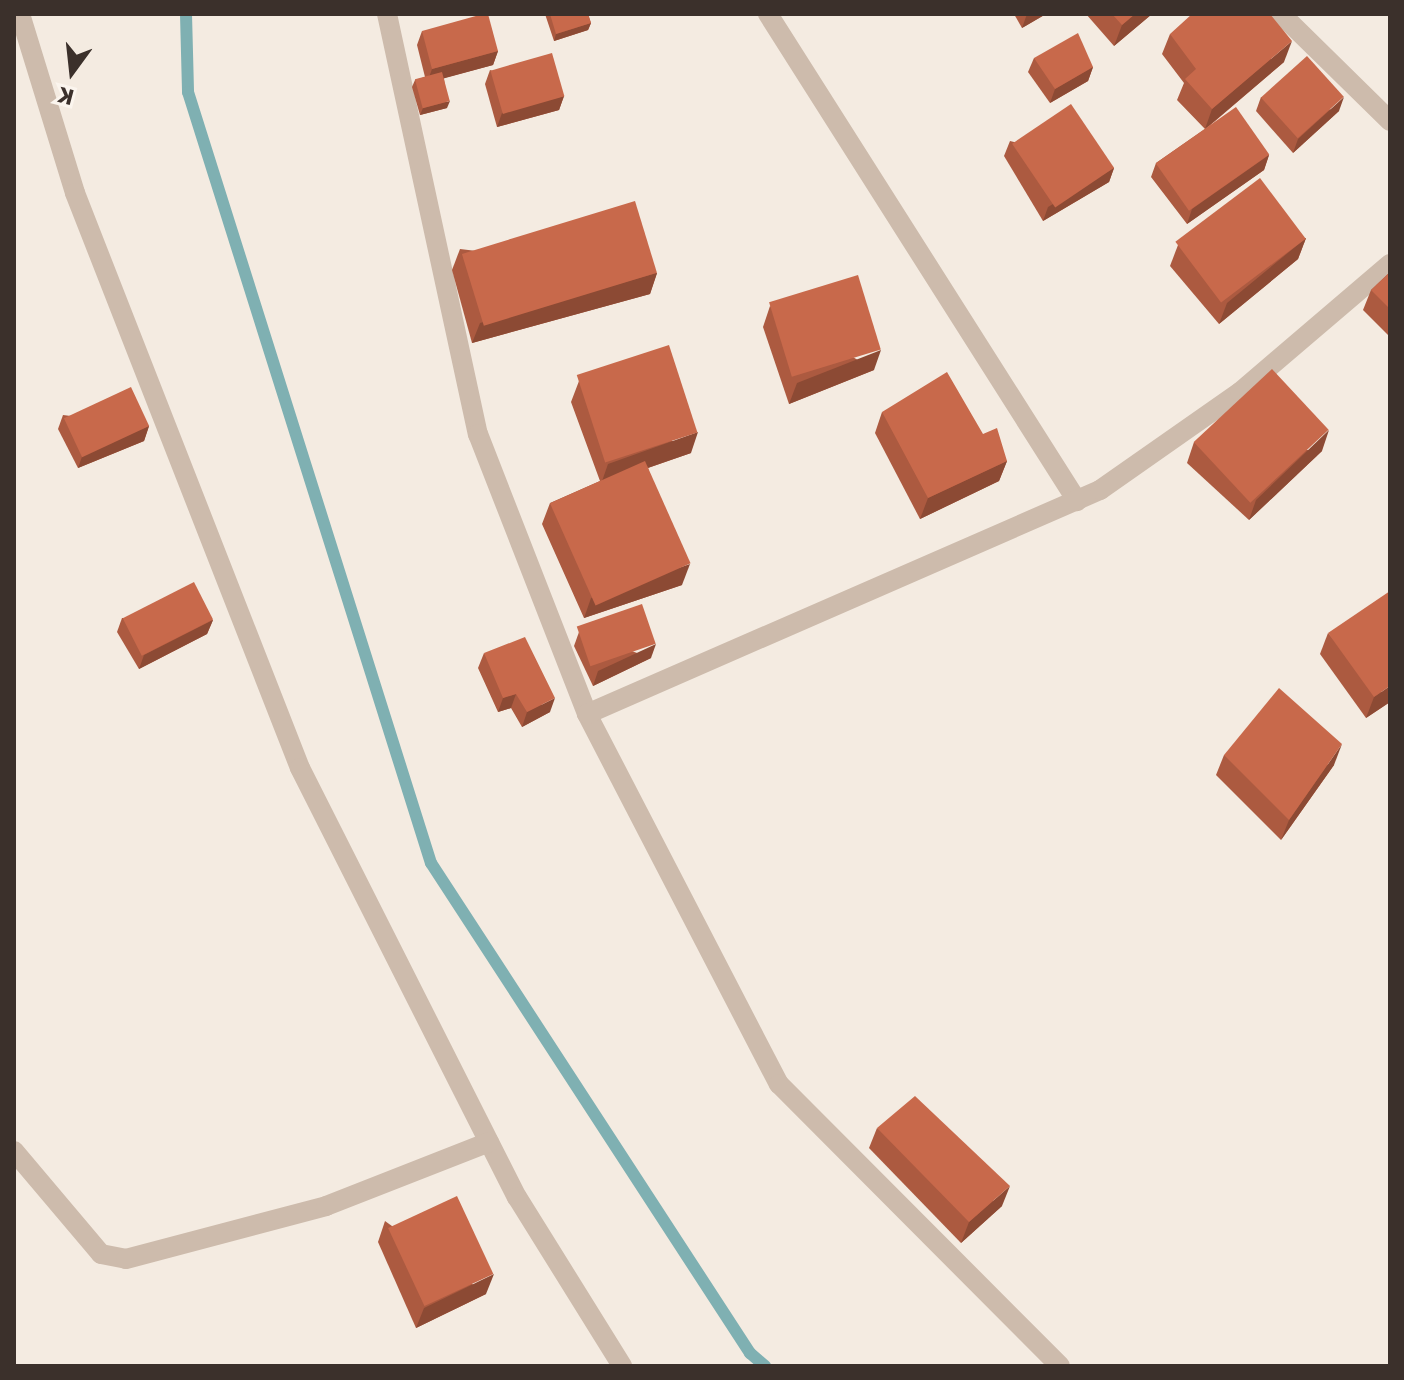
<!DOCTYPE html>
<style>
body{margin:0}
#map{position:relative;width:1404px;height:1380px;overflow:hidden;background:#f4ebe1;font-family:Poppins,sans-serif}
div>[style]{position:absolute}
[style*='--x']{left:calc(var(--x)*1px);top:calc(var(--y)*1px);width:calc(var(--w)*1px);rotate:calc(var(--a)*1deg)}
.stream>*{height:12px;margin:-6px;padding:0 6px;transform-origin:6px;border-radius:6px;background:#7fb0b2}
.minor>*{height:20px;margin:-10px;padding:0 10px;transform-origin:10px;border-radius:10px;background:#cdbbac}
.wall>*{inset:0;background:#ac5a40}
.shaded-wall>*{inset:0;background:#8c4a34}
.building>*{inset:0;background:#c8694b;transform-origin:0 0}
span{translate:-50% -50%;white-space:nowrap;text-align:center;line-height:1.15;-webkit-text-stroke:6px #fbf5ee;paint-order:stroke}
.frame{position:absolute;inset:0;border:16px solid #3b302b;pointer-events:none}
.north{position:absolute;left:32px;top:32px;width:80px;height:80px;-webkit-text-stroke:6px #fbf5ee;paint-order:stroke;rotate:195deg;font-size:22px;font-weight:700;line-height:32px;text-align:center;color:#3b302b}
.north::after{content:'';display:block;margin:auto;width:28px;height:36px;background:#3b302b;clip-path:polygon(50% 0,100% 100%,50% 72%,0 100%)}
</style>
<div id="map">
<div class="stream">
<i style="--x:186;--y:14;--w:78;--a:88.5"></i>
<i style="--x:188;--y:92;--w:808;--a:72.51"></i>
<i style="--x:431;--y:863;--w:585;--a:56.94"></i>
<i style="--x:750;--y:1353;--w:20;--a:41"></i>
</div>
<div class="minor">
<i style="--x:20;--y:14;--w:187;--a:72.9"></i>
<i style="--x:75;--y:193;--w:617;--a:68.63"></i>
<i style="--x:300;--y:768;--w:481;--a:63.2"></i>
<i style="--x:517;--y:1197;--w:199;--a:58.1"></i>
<i style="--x:387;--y:14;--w:430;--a:77.8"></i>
<i style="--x:478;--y:434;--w:300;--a:68.7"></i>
<i style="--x:587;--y:714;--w:417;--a:62.6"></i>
<i style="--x:779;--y:1084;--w:398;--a:45.1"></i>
<i style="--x:768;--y:14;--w:577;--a:57.6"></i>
<i style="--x:1281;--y:14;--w:153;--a:44.5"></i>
<i style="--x:587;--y:714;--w:560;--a:-23.59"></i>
<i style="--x:1100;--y:490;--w:171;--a:-35"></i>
<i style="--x:1240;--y:392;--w:197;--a:-40.5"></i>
<i style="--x:14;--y:1151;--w:135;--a:49.8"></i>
<i style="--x:101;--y:1254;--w:25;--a:11"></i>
<i style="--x:126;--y:1259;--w:207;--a:-14.8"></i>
<i style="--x:326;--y:1206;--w:175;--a:-21.4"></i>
</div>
<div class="wall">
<i style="clip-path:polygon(545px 14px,588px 14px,591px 23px,588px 30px,554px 41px)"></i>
<i style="clip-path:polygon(1014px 14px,1046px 14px,1022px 28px)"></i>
<i style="clip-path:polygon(1086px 14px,1152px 14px,1114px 46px)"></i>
<i style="clip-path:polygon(422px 31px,498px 51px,493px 65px,444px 78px,447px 108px,420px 115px,412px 87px,415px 80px,425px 77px,417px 45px)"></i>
<i style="clip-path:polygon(1170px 34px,1284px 62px,1207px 128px,1269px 155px,1264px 170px,1187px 224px,1151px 177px,1156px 163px,1205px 129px,1177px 100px,1184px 83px,1162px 54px)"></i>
<i style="clip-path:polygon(1034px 58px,1093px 67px,1088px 81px,1050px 103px,1028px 72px)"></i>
<i style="clip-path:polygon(490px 70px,564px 96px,559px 110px,497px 127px,485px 84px)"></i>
<i style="clip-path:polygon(1261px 97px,1339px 111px,1293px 153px,1256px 111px)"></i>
<i style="clip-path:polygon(1010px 141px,1114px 168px,1109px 182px,1043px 221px,1004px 156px)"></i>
<i style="clip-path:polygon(1306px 238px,1298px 259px,1219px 324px,1170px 266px,1178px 245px)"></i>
<i style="clip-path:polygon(460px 249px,657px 273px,650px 294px,472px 343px,452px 270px)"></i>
<i style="clip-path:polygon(1390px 272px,1390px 337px,1363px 310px,1371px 290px)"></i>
<i style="clip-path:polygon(770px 306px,874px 370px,789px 404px,763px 327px)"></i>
<i style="clip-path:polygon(579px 381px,691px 453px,648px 468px,682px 585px,584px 618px,542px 524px,550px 503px,600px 481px,571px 402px)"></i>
<i style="clip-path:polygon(882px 412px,1007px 461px,999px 481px,920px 519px,875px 433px)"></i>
<i style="clip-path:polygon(63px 415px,149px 426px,144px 441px,78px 468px,58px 429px)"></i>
<i style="clip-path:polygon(1194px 442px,1322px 451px,1249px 520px,1187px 463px)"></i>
<i style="clip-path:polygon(122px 618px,213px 620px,207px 634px,139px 669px,117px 632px)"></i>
<i style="clip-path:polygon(579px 632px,651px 658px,593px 686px,574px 646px)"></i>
<i style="clip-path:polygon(1328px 633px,1390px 702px,1366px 718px,1320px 654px)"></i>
<i style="clip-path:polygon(484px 653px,550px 712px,522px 727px,511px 708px,498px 712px,478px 668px)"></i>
<i style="clip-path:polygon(1224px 755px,1334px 765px,1281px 840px,1216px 775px)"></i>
<i style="clip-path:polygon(877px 1128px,1002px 1206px,961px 1243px,869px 1148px)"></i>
<i style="clip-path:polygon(385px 1221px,486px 1294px,416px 1328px,378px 1242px)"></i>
</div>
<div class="shaded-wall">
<i style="clip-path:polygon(1027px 14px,1046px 14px,1022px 28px)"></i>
<i style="clip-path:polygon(1135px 14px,1152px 14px,1114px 46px,1122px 25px)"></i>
<i style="clip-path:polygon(591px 23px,588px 30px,554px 41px,556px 34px)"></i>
<i style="clip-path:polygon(1292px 41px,1284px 62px,1205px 129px,1212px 109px)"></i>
<i style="clip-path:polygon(498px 51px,493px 65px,427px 83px,432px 69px)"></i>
<i style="clip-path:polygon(1093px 67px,1088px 81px,1050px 103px,1055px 89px)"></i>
<i style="clip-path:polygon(564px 96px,559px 110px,497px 127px,502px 113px)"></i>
<i style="clip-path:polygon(1344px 97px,1339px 111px,1293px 153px,1298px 139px)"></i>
<i style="clip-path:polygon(450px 101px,447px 108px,420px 115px,423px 108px)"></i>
<i style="clip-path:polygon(1269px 155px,1264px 170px,1187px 224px,1192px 209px)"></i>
<i style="clip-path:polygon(1114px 168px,1109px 182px,1043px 221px,1048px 207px)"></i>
<i style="clip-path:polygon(1306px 238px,1298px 259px,1219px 324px,1227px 303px)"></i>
<i style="clip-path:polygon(657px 273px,650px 294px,472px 343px,480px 323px)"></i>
<i style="clip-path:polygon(881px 350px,874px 370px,789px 404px,797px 383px)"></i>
<i style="clip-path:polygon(149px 426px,144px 441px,78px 468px,83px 454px)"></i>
<i style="clip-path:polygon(1329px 430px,1322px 451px,1249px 520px,1256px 500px)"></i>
<i style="clip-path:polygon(698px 432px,691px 453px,601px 484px,608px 464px)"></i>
<i style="clip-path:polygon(1007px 461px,999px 481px,920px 519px,928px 498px)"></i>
<i style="clip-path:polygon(690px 564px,682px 585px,584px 618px,591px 598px)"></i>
<i style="clip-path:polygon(213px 620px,207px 634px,139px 669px,144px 655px)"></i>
<i style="clip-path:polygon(656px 644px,651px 658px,593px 686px,598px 671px)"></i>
<i style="clip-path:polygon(1390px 686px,1390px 702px,1366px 718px,1374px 697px)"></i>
<i style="clip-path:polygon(516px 694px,511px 708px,498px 712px,503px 698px)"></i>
<i style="clip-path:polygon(555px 698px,550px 712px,522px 727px,527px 712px)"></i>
<i style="clip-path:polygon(1342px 744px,1334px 765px,1281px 840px,1289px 820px)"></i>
<i style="clip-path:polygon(1010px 1186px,1002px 1206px,961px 1243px,969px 1222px)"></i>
<i style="clip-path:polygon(494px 1274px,486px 1294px,416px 1328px,424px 1308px)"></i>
</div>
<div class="building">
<i style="clip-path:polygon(483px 14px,488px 14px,498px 51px,432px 69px,422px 31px)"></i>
<i style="clip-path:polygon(550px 14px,588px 14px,591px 23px,556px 34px)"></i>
<i style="clip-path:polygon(1112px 14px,1135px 14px,1122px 25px)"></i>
<i style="clip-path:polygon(1192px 14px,1270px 14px,1292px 41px,1212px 109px,1185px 79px,1196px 69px,1170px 34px)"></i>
<i style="clip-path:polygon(1078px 33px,1093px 67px,1055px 89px,1034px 58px)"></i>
<i style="left:552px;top:53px;width:45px;height:64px;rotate:74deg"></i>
<i style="left:1307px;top:56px;width:55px;height:62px;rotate:48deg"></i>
<i style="left:442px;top:72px;width:30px;height:28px;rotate:75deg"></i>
<i style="left:1071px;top:104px;width:77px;height:71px;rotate:56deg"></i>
<i style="left:1236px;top:107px;width:58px;height:98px;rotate:55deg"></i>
<i style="left:1260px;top:178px;width:76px;height:106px;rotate:53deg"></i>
<i style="left:635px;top:201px;width:75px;height:181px;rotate:73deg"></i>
<i style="clip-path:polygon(1390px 272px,1390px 309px,1371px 290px)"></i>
<i style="left:858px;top:275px;width:78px;height:93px;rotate:73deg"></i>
<i style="left:669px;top:345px;width:92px;height:97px;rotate:72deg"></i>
<i style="left:1272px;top:369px;width:83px;height:107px;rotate:47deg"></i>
<i style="clip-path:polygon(947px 372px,983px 434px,997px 428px,1007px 461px,928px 498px,882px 412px)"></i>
<i style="left:131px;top:387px;width:43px;height:74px;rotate:65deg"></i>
<i style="left:645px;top:461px;width:112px;height:104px;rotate:66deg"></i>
<i style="left:194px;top:582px;width:42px;height:80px;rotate:63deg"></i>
<i style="clip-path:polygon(1390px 591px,1390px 686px,1374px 697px,1328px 633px)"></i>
<i style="left:642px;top:604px;width:42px;height:69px;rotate:71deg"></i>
<i style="clip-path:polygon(525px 637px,555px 698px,527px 712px,516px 694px,503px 698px,484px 653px)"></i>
<i style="clip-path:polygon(1279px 688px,1342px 744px,1289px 820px,1224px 755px)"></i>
<i style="clip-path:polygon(915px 1096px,1010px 1186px,969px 1222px,877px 1128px)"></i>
<i style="left:457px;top:1196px;width:86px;height:76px;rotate:65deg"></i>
</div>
<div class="frame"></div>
<div class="north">K</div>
</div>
